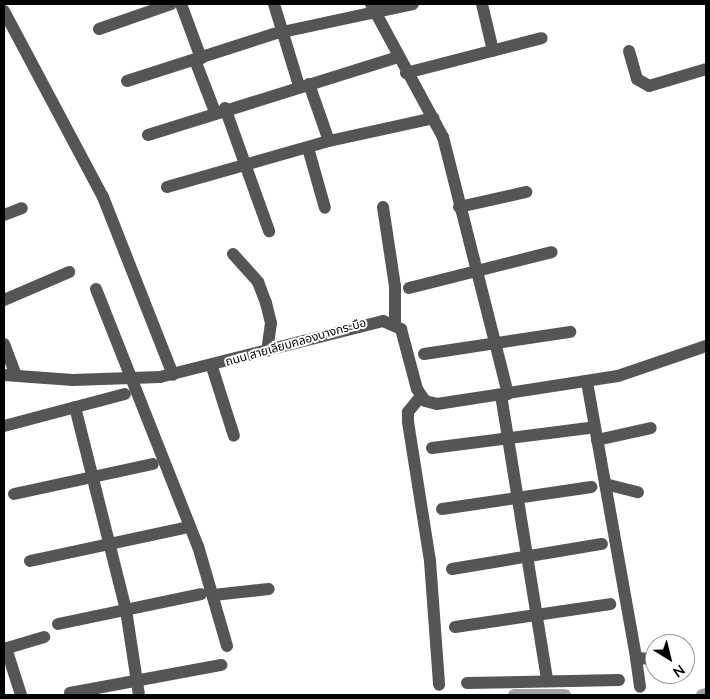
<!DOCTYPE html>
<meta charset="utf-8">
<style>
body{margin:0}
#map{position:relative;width:710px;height:699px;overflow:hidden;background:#fff;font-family:"Nunito Sans","Noto Sans Thai",sans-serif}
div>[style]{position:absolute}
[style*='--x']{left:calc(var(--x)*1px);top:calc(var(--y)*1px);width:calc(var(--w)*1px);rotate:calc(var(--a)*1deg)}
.canal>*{height:12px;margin:-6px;padding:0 6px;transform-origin:6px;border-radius:6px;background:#a3a3a3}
.minor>*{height:12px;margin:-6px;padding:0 6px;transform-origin:6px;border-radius:6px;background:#555}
span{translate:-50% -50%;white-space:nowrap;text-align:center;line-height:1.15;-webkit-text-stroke:4px #fff;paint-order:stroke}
.street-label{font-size:12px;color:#000}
.frame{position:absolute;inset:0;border:5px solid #000;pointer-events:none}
.north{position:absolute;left:645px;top:634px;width:50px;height:50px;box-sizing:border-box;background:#fff;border:1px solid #999;border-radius:50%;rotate:144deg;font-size:14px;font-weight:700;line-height:20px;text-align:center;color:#000}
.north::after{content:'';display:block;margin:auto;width:18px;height:22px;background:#000;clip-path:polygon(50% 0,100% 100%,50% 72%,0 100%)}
</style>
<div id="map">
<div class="canal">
<i style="--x:514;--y:695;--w:51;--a:0"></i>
<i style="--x:702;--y:695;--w:4;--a:-14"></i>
</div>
<div class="minor">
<i style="--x:181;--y:4;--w:58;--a:69.7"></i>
<i style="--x:274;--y:4;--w:86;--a:73"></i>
<i style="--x:371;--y:4;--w:151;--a:61.6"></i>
<i style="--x:443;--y:137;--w:265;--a:75.8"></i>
<i style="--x:482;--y:4;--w:48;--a:76.8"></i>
<i style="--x:4;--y:11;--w:211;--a:62"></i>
<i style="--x:103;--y:197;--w:191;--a:68.5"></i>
<i style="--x:99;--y:29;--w:76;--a:-19.1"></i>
<i style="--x:629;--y:51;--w:29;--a:74"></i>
<i style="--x:637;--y:79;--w:14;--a:30"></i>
<i style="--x:649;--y:86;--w:59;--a:-16.6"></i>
<i style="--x:195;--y:60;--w:56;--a:69"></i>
<i style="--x:406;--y:73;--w:140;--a:-14.4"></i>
<i style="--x:127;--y:81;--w:153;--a:-17.8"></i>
<i style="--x:273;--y:34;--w:143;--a:-12.1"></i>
<i style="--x:309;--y:84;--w:60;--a:70.7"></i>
<i style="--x:225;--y:108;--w:131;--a:70.3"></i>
<i style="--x:148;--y:135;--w:262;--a:-17.3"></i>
<i style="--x:308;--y:148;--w:62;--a:74.2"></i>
<i style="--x:167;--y:187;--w:168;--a:-15.9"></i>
<i style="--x:329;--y:141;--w:107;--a:-12.4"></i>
<i style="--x:383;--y:207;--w:80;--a:81.4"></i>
<i style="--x:395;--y:286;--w:37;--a:90"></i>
<i style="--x:459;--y:207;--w:69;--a:-12.6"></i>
<i style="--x:4;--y:215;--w:19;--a:-21"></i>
<i style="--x:233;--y:254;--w:38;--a:48"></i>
<i style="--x:258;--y:282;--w:22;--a:69"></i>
<i style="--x:266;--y:303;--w:21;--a:76"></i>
<i style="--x:271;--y:323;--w:28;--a:98"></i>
<i style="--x:409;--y:288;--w:147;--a:-14.1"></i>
<i style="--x:96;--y:289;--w:277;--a:68.4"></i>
<i style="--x:198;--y:546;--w:104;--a:73.8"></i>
<i style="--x:4;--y:300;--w:71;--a:-23.3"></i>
<i style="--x:4;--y:344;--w:33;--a:69"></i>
<i style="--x:424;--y:354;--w:148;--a:-8.6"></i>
<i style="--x:212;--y:367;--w:72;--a:72.3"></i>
<i style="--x:4;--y:375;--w:69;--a:4.1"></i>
<i style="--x:73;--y:380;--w:87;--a:-2"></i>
<i style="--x:160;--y:377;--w:230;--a:-14.1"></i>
<i style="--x:383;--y:321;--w:20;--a:24"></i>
<i style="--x:401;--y:329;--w:62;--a:75.1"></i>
<i style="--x:417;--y:389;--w:14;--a:56"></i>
<i style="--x:425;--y:401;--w:12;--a:14"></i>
<i style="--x:437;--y:404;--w:183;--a:-8.8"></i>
<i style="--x:618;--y:376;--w:93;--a:-18.8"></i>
<i style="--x:587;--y:382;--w:280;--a:79.9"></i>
<i style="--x:636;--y:658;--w:19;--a:3"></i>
<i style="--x:501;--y:395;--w:289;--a:80.8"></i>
<i style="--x:421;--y:396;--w:21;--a:129"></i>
<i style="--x:408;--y:412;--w:10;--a:90"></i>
<i style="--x:408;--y:422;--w:141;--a:81"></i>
<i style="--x:430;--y:561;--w:124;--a:85.8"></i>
<i style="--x:75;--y:407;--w:209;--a:75.9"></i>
<i style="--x:126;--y:610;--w:86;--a:81.3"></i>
<i style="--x:4;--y:426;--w:125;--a:-14.8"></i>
<i style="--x:597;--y:440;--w:55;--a:-12.5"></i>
<i style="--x:432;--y:448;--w:158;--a:-7.3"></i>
<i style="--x:605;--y:484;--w:34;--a:14"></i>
<i style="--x:14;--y:494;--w:142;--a:-12.2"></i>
<i style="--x:442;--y:509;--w:151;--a:-8.4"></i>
<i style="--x:30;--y:561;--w:157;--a:-12.1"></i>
<i style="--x:452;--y:569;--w:152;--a:-9.5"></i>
<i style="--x:213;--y:595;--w:56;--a:-6.1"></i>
<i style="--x:58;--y:624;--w:146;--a:-11.8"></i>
<i style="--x:455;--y:627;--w:157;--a:-8.4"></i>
<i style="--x:6;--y:648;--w:49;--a:72.3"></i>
<i style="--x:4;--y:649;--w:42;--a:-16.7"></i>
<i style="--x:636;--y:658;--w:29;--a:82"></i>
<i style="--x:467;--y:683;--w:152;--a:-1.1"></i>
<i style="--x:70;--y:693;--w:154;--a:-10.5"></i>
</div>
<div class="street-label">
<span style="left:296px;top:343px;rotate:-16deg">ถนน สายเลียบคลองบางกระบือ</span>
</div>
<div class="frame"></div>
<div class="north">N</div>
</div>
